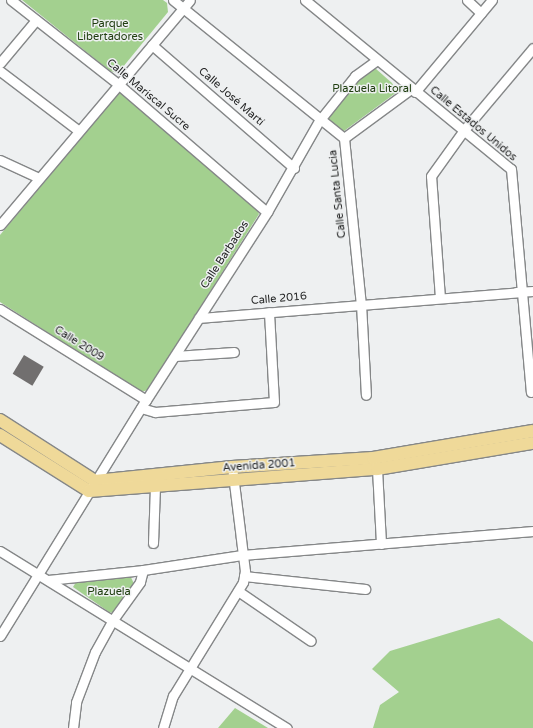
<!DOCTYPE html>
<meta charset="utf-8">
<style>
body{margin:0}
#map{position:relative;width:533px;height:728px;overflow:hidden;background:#eef0f1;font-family:"Varela Round",sans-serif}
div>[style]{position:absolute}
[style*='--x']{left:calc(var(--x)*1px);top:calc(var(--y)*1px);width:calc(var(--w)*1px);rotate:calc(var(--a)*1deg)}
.green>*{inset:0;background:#a3d08f}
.building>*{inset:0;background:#716f6f;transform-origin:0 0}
.roads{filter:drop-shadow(1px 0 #858788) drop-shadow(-1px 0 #858788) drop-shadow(0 1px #858788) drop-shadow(0 -1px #858788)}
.minor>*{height:9px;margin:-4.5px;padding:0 4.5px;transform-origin:4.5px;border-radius:4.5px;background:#fff}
.major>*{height:12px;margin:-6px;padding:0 6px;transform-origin:6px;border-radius:6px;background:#efd999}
span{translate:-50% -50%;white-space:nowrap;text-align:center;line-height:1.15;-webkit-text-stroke:3px #eef0f1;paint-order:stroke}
.park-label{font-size:11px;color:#203e10}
.street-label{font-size:11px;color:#242525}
</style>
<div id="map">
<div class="green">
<i style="clip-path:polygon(22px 0,163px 0,167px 3px,168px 12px,118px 73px,110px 71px)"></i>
<i style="clip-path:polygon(375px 68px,392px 83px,397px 92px,344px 131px,339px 130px,328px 121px,327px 115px,349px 86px)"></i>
<i style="clip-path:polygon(120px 92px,256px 208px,259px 214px,148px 390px,141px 392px,0 302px,0 235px)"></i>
<i style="clip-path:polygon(130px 575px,134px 584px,113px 613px,109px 612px,73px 587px,78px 579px)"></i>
<i style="clip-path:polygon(499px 618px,533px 642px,533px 728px,373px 728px,380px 705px,399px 692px,372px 669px,390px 651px)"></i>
<i style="clip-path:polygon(235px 708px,268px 728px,218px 728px)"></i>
</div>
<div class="building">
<i style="left:24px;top:355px;width:23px;height:22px;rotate:31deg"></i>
</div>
<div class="roads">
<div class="minor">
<i style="--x:11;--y:0;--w:136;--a:38.1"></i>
<i style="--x:118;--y:84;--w:196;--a:40.7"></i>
<i style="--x:173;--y:0;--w:220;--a:38.9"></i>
<i style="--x:344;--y:138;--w:167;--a:84.2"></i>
<i style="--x:361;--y:304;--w:91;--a:86.9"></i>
<i style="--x:305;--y:0;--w:266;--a:39.4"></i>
<i style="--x:511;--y:169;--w:224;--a:84.9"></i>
<i style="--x:467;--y:0;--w:19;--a:43"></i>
<i style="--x:152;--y:45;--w:188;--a:40.9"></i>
<i style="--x:0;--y:63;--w:56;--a:-50.1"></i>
<i style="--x:0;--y:71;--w:99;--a:37.2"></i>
<i style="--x:415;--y:92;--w:120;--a:-50.1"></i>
<i style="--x:344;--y:138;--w:83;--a:-36.2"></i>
<i style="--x:0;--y:160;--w:43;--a:24.8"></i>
<i style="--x:0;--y:225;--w:294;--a:-49.8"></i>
<i style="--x:516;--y:292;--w:17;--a:-3"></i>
<i style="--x:440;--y:298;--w:122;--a:-94.2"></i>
<i style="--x:431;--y:176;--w:57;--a:-54.3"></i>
<i style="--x:464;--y:130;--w:107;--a:-49.9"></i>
<i style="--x:0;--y:309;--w:172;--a:31.9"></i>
<i style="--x:199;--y:318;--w:323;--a:-4.6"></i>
<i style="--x:175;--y:356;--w:59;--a:-3.9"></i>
<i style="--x:141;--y:408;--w:15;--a:16"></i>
<i style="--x:155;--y:412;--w:119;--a:-4.8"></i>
<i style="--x:274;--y:402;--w:90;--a:-93.2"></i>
<i style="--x:377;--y:469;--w:75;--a:86.9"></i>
<i style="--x:153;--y:543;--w:57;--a:-88"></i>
<i style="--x:0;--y:551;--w:337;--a:31.7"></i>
<i style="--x:244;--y:576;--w:122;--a:6.1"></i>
<i style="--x:48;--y:580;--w:96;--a:-6"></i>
<i style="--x:143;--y:570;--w:100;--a:-8.6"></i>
<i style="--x:242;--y:555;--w:292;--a:-4.7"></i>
<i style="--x:238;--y:591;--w:88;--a:34.4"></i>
<i style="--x:0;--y:636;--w:278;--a:-58.3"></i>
<i style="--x:146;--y:400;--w:224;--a:-57.2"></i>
<i style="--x:267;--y:212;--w:105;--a:-60.3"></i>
<i style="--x:319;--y:121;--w:58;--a:-51.3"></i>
<i style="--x:355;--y:76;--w:27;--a:-36"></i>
<i style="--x:73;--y:728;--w:26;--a:-83"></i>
<i style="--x:76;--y:702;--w:53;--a:-69.2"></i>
<i style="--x:95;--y:652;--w:35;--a:-61"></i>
<i style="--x:112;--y:621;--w:48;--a:-54.3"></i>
<i style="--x:140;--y:582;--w:12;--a:-76"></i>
<i style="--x:163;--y:728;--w:34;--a:-73"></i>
<i style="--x:173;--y:696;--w:134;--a:-58.4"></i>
<i style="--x:243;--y:582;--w:11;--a:-80"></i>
<i style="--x:245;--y:571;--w:105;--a:-97.1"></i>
</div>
<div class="major">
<i style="--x:0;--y:420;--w:113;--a:32.7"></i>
<i style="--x:95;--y:481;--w:138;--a:-5.8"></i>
<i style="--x:232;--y:467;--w:141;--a:-3.7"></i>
<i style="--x:373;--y:458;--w:162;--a:-9.6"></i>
<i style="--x:0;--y:435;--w:105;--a:32.2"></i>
<i style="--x:89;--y:491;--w:289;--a:-4.4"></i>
<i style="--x:377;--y:469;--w:158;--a:-9.5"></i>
</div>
</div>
<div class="park-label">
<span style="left:110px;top:31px">Parque<br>Libertadores</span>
<span style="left:372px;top:89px">Plazuela Litoral</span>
<span style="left:109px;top:592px">Plazuela</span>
</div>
<div class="street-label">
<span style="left:148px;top:95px;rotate:40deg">Calle Mariscal Sucre</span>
<span style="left:231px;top:97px;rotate:41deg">Calle José Martí</span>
<span style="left:473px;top:124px;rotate:40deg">Calle Estados Unidos</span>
<span style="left:338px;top:194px;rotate:-96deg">Calle Santa Lucia</span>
<span style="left:225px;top:255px;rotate:-57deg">Calle Barbados</span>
<span style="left:279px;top:299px;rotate:-5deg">Calle 2016</span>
<span style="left:79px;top:344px;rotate:32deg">Calle 2009</span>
<span style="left:259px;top:466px;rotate:-4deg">Avenida 2001</span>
</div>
</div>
